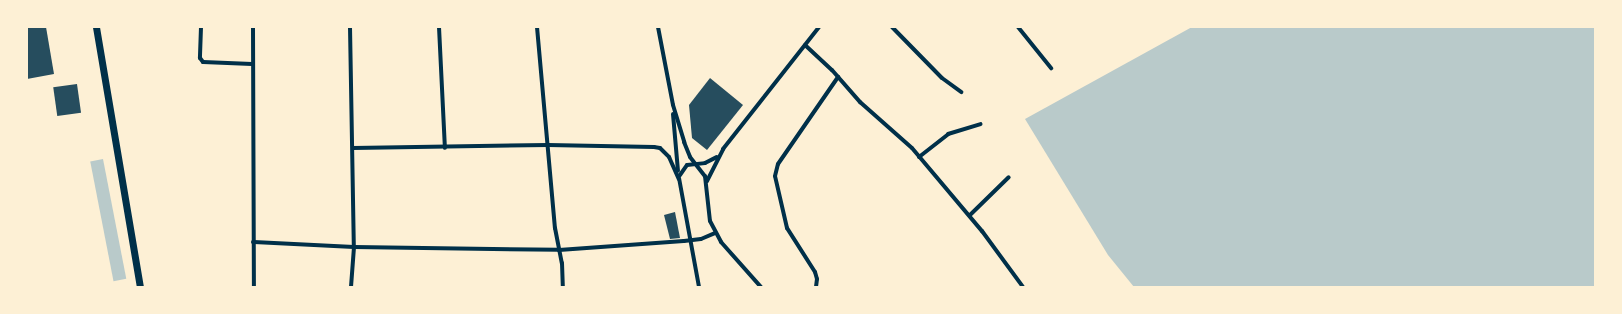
<!DOCTYPE html>
<style>
body{margin:0}
#map{position:relative;width:1622px;height:314px;overflow:hidden;background:#fdf0d5;font-family:Inter,sans-serif}
div>[style]{position:absolute}
[style*='--x']{left:calc(var(--x)*1px);top:calc(var(--y)*1px);width:calc(var(--w)*1px);rotate:calc(var(--a)*1deg)}
.green>*{inset:0;background:#b9caca;transform-origin:0 0}
.building>*{inset:0;background:#264d5e;transform-origin:0 0}
.minor>*{height:4px;margin:-2px;padding:0 2px;transform-origin:2px;border-radius:2px;background:#003049}
.tertiary>*{height:7px;margin:-3.5px;padding:0 3.5px;transform-origin:3.5px;border-radius:3.5px;background:#003049}
span{translate:-50% -50%;white-space:nowrap;text-align:center;line-height:1.15;-webkit-text-stroke:3px #fdf0d5;paint-order:stroke}
.frame{position:absolute;inset:0;border:28px solid #fdf0d5;pointer-events:none}
</style>
<div id="map">
<div class="green">
<i style="clip-path:polygon(1192px 27px,1595px 27px,1595px 287px,1134px 287px,1108px 255px,1025px 119px)"></i>
<i style="left:103px;top:159px;width:122px;height:13px;rotate:79deg"></i>
</div>
<div class="building">
<i style="clip-path:polygon(27px 27px,46px 27px,54px 74px,27px 79px)"></i>
<i style="clip-path:polygon(710px 78px,743px 105px,707px 150px,692px 138px,689px 105px)"></i>
<i style="left:77px;top:84px;width:29px;height:24px;rotate:82deg"></i>
<i style="clip-path:polygon(675px 212px,680px 238px,670px 239px,664px 215px)"></i>
</div>
<div class="minor">
<i style="--x:201;--y:27;--w:31;--a:92"></i>
<i style="--x:200;--y:58;--w:5;--a:53"></i>
<i style="--x:203;--y:62;--w:49;--a:2.3"></i>
<i style="--x:253;--y:27;--w:260;--a:89.8"></i>
<i style="--x:350;--y:27;--w:220;--a:89"></i>
<i style="--x:354;--y:247;--w:40;--a:94.3"></i>
<i style="--x:439;--y:27;--w:121;--a:87.2"></i>
<i style="--x:537;--y:27;--w:202;--a:84.9"></i>
<i style="--x:555;--y:228;--w:36;--a:79"></i>
<i style="--x:562;--y:263;--w:24;--a:88"></i>
<i style="--x:658;--y:27;--w:79;--a:79.1"></i>
<i style="--x:673;--y:105;--w:39;--a:73"></i>
<i style="--x:684;--y:142;--w:16;--a:68"></i>
<i style="--x:690;--y:157;--w:24;--a:52"></i>
<i style="--x:705;--y:176;--w:45;--a:83.7"></i>
<i style="--x:710;--y:221;--w:24;--a:62"></i>
<i style="--x:721;--y:242;--w:60;--a:48.4"></i>
<i style="--x:892;--y:27;--w:71;--a:45.6"></i>
<i style="--x:942;--y:78;--w:24;--a:36"></i>
<i style="--x:1018;--y:27;--w:53;--a:51.2"></i>
<i style="--x:805;--y:45;--w:37;--a:43"></i>
<i style="--x:832;--y:70;--w:43;--a:48.8"></i>
<i style="--x:860;--y:102;--w:69;--a:41.5"></i>
<i style="--x:912;--y:148;--w:109;--a:49.9"></i>
<i style="--x:982;--y:231;--w:69;--a:53.8"></i>
<i style="--x:673;--y:114;--w:57;--a:85"></i>
<i style="--x:353;--y:148;--w:195;--a:-0.9"></i>
<i style="--x:548;--y:145;--w:106;--a:1.1"></i>
<i style="--x:654;--y:147;--w:6;--a:9"></i>
<i style="--x:660;--y:148;--w:13;--a:45"></i>
<i style="--x:669;--y:157;--w:24;--a:66"></i>
<i style="--x:919;--y:157;--w:37;--a:-38"></i>
<i style="--x:948;--y:134;--w:34;--a:-17"></i>
<i style="--x:680;--y:175;--w:12;--a:-55"></i>
<i style="--x:687;--y:165;--w:18;--a:-6"></i>
<i style="--x:705;--y:163;--w:13;--a:-27"></i>
<i style="--x:679;--y:178;--w:111;--a:79.6"></i>
<i style="--x:707;--y:181;--w:36;--a:-63"></i>
<i style="--x:723;--y:149;--w:155;--a:-51.8"></i>
<i style="--x:970;--y:215;--w:54;--a:-44.3"></i>
<i style="--x:253;--y:242;--w:101;--a:2.8"></i>
<i style="--x:354;--y:247;--w:205;--a:0.8"></i>
<i style="--x:559;--y:250;--w:125;--a:-4.1"></i>
<i style="--x:684;--y:241;--w:17;--a:-7"></i>
<i style="--x:701;--y:239;--w:15;--a:-23"></i>
<i style="--x:816;--y:287;--w:8;--a:-83"></i>
<i style="--x:817;--y:279;--w:7;--a:-106"></i>
<i style="--x:815;--y:272;--w:52;--a:-122.5"></i>
<i style="--x:787;--y:228;--w:53;--a:-103"></i>
<i style="--x:775;--y:176;--w:12;--a:-76"></i>
<i style="--x:778;--y:164;--w:106;--a:-55.4"></i>
</div>
<div class="tertiary">
<i style="--x:96;--y:27;--w:264;--a:80.4"></i>
</div>
<div class="frame"></div>
</div>
